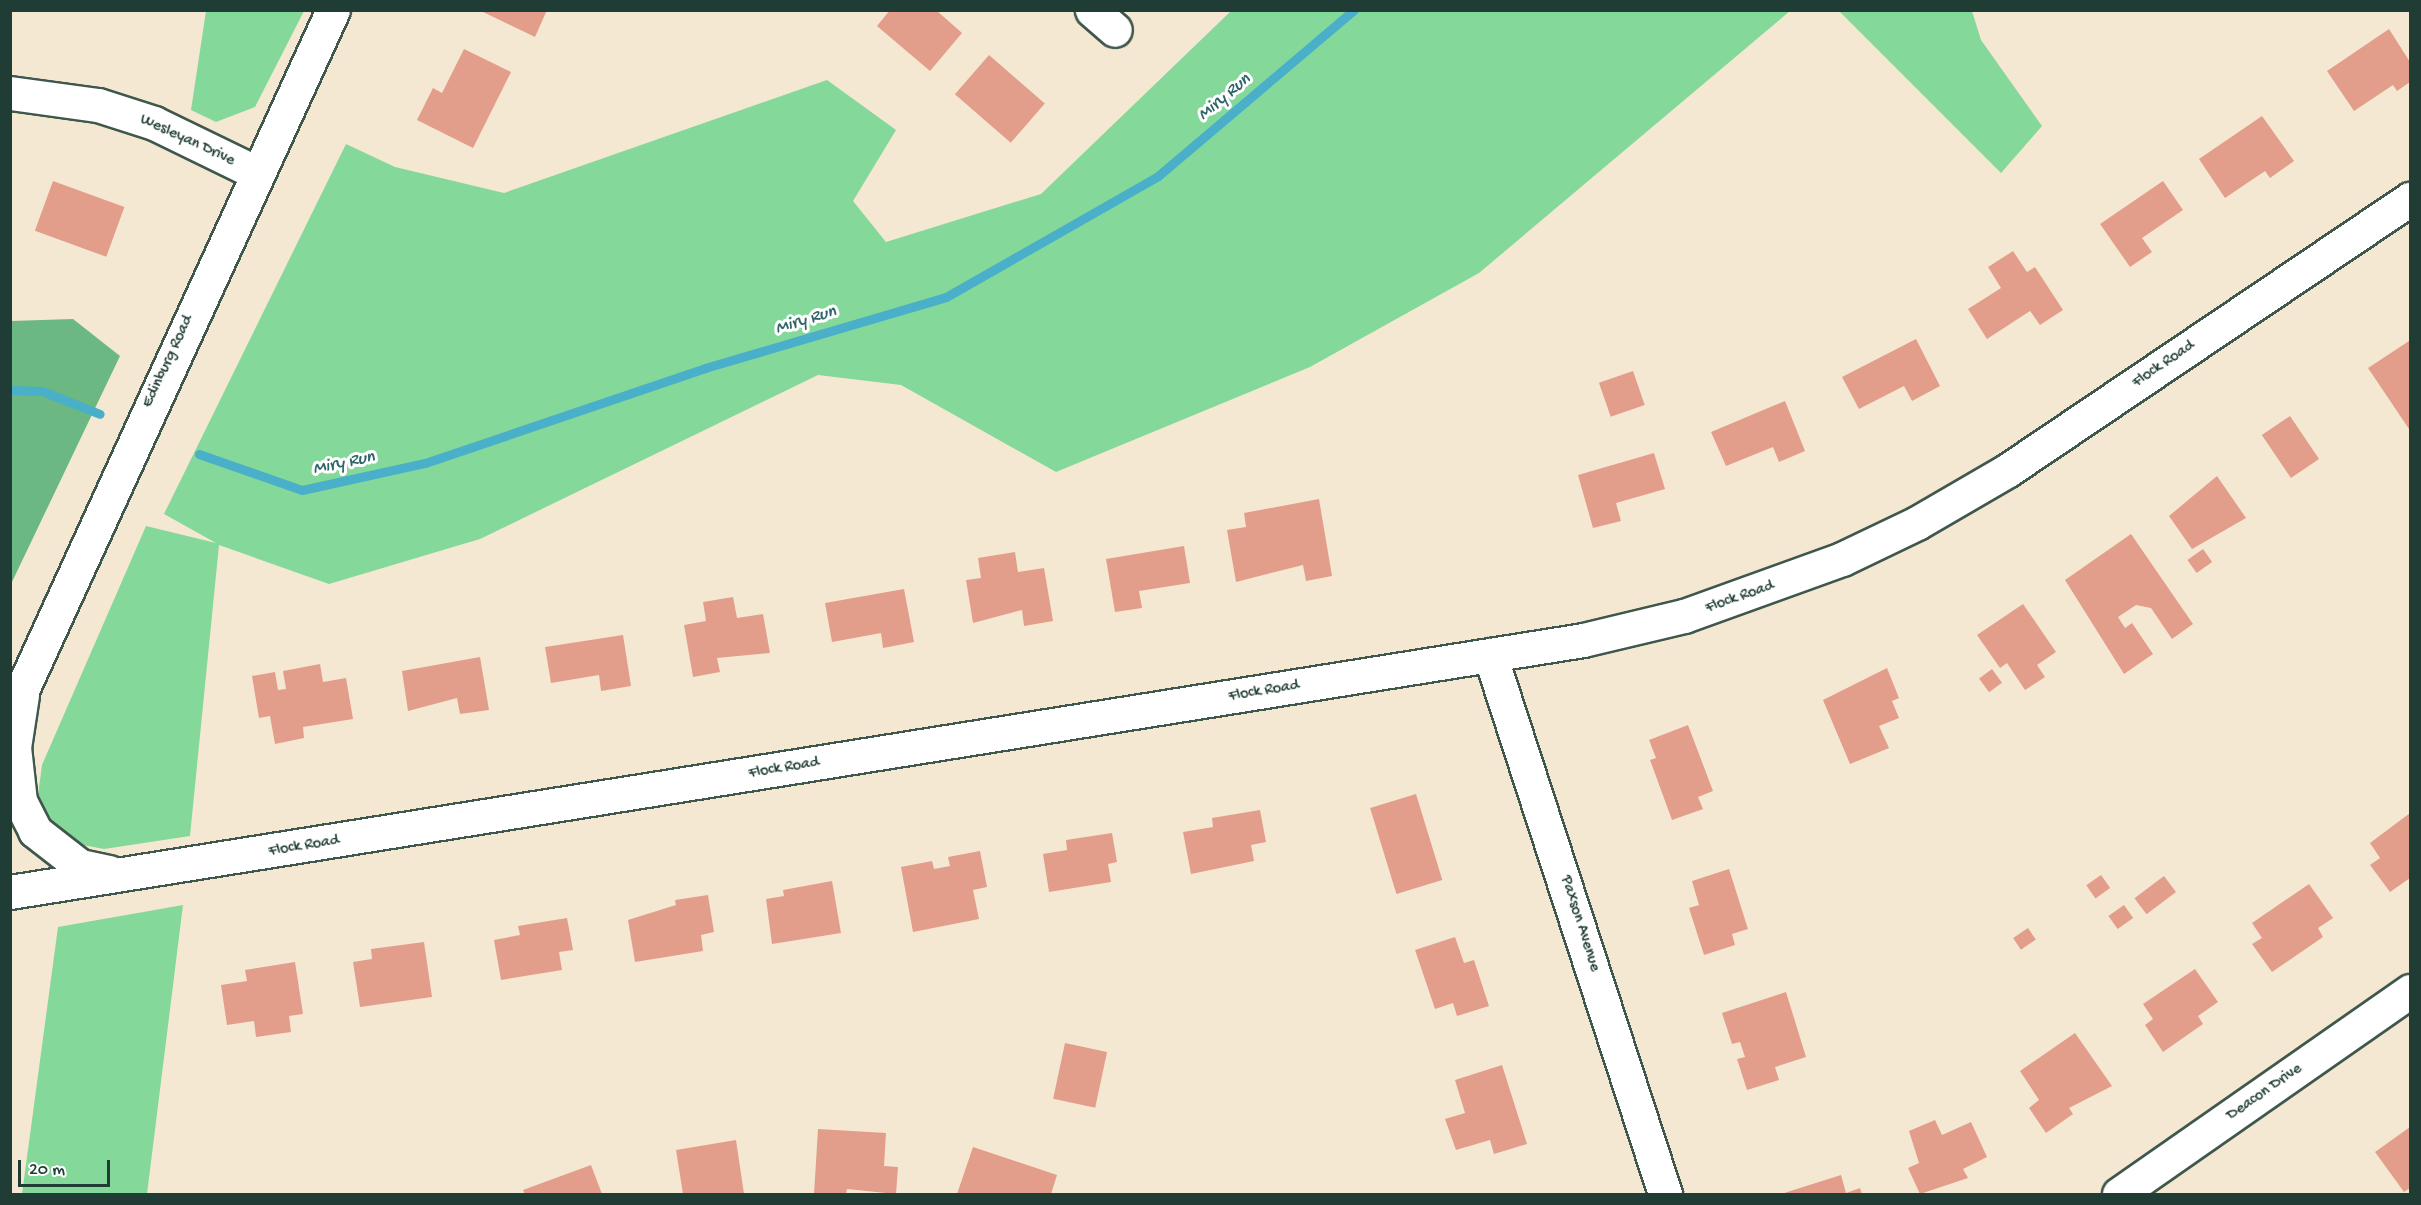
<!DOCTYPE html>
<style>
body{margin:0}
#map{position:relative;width:2421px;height:1205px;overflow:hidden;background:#f5e8d2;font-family:"Gochi Hand",sans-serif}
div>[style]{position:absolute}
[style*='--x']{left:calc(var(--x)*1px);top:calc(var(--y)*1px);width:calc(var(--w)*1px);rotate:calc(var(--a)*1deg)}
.green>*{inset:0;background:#84d89a}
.forest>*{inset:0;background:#6bb882}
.stream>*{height:9px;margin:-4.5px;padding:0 4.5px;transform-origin:4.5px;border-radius:4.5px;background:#4aafc9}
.building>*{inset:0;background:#e29e8b;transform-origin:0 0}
.roads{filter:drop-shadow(2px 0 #3f574c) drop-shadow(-2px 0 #3f574c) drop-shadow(0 2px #3f574c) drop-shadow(0 -2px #3f574c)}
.minor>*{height:33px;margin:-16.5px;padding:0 16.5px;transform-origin:16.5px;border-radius:16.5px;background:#fff}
.major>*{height:33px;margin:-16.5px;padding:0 16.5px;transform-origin:16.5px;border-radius:16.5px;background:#fff}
span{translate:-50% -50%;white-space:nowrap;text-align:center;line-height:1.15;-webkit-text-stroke:6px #fff;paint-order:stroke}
.street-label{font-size:16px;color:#1f3d34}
.water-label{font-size:18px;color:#2e6568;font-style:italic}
.frame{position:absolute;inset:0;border:12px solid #1f3d34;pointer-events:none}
.scale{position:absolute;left:18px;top:1160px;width:92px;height:27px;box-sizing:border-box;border:3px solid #1f3d34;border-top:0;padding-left:8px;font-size:18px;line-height:21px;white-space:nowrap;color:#1f3d34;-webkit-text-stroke:4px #fff;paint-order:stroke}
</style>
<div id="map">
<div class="green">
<i style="clip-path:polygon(206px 11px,304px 11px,255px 107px,216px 122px,191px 110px)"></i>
<i style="clip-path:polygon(1231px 11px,1790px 11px,1479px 273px,1310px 367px,1056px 472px,901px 385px,818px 375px,480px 539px,329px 584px,219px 545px,190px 836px,104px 849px,72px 843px,46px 822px,38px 795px,42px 765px,146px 526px,216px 543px,164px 514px,346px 144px,395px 167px,504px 193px,827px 80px,896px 130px,853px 201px,886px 242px,1041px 194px)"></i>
<i style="clip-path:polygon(1839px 11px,1972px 11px,1981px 40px,2042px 126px,2001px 173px)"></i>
<i style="clip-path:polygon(183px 905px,147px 1194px,22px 1194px,58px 927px)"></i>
</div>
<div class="forest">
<i style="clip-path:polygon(73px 319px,120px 356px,11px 584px,11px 321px)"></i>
</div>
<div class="stream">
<i style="--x:10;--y:390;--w:32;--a:2"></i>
<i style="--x:42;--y:391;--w:62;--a:21.6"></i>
<i style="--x:199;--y:454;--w:109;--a:19.3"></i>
<i style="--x:302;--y:490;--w:126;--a:-12.4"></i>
<i style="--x:425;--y:463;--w:296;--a:-18.7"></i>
<i style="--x:705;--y:368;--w:251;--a:-16.4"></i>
<i style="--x:946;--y:297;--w:244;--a:-29.7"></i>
<i style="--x:1158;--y:176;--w:257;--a:-40.3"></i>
</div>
<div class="building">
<i style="clip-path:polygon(479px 10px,547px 10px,535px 37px)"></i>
<i style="clip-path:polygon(890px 10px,936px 10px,962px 33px,930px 71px,877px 26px)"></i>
<i style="clip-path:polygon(2389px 29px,2410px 62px,2410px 82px,2397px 91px,2393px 85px,2354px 111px,2327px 71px)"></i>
<i style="clip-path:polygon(464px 49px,511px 72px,473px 148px,417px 120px,433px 88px,442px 93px)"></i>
<i style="left:989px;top:55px;width:74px;height:52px;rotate:41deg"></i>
<i style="clip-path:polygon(2262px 116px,2294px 161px,2270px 178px,2265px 171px,2225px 198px,2199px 159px)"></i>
<i style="left:53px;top:181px;width:76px;height:53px;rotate:20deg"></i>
<i style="clip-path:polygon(2163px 181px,2183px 210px,2142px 238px,2152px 252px,2130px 267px,2100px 224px)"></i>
<i style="clip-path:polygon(2013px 251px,2027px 272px,2035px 267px,2063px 310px,2040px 325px,2030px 311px,1987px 339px,1968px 309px,2001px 288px,1988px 267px)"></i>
<i style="clip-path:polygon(1916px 339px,1940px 386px,1912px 401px,1904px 386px,1859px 409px,1842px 377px)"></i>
<i style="clip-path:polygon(2409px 341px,2410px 428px,2409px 429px,2368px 368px)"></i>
<i style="left:1633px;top:371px;width:36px;height:36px;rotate:71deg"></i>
<i style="clip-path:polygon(1785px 401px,1805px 451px,1779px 462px,1773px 447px,1726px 466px,1711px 432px)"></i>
<i style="left:2290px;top:416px;width:52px;height:34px;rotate:56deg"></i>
<i style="clip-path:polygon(1654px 453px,1665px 489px,1616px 503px,1621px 521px,1593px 528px,1578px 475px)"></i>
<i style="clip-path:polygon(2217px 476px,2246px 518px,2192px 549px,2169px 516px)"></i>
<i style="clip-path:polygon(1319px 499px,1332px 576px,1306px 581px,1303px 565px,1236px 582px,1227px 530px,1246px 527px,1244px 513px)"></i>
<i style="clip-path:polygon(2131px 534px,2193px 624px,2172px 639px,2151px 608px,2136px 605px,2118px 617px,2125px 628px,2132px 623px,2153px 654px,2124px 674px,2065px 580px)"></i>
<i style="clip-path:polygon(1184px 546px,1190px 583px,1139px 591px,1142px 608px,1115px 612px,1106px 559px)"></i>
<i style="left:2203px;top:549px;width:16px;height:19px;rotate:55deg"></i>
<i style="clip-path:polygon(1015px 552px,1018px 572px,1044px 568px,1053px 621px,1024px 626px,1022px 610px,973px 623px,966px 580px,981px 578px,978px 558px)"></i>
<i style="clip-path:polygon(904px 589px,914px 642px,883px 648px,881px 633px,832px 642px,825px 603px)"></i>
<i style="clip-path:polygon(733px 597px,737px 618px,763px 614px,770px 653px,717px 658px,720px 672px,693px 677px,684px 625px,706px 621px,703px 602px)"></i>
<i style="clip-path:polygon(2023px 604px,2056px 652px,2037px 665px,2045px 677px,2025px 690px,2007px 663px,2000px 668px,1977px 635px)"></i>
<i style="clip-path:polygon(623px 635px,631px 686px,601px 691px,599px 675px,551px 683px,545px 647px)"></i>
<i style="clip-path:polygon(480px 657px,489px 710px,460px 714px,457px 698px,408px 711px,402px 671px)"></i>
<i style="clip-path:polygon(320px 664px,323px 682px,346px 678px,353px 719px,303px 727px,304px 738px,275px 744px,270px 716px,259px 718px,252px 676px,275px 672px,278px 690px,286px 689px,283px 671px)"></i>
<i style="clip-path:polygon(1887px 668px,1899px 698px,1892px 701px,1899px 718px,1879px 726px,1889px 748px,1850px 764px,1823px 700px)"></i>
<i style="left:1992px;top:669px;width:17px;height:16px;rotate:54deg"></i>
<i style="clip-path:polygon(1688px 725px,1713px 791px,1698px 797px,1703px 809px,1672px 820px,1650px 760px,1656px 758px,1649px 740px)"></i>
<i style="left:1416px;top:794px;width:90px;height:48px;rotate:73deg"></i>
<i style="clip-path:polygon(1260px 810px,1266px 842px,1251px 845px,1254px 861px,1191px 874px,1183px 832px,1213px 827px,1212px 818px)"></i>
<i style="clip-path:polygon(2410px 813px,2410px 878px,2390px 892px,2370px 865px,2380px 858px,2370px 843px)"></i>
<i style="clip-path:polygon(1112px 833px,1117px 862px,1108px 864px,1111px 882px,1049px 892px,1043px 854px,1067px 850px,1066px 840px)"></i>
<i style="clip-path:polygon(980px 851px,987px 887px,973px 890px,979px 919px,913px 932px,901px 867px,932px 861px,934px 869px,950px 866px,948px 857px)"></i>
<i style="clip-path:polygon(1729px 869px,1748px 929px,1732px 934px,1735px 945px,1704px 955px,1689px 908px,1699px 905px,1692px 881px)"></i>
<i style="left:2101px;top:875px;width:16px;height:18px;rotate:55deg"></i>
<i style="left:2164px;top:876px;width:20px;height:37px;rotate:53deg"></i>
<i style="clip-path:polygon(832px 881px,841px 933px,772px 944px,766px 899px,784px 896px,783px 890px)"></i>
<i style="clip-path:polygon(2309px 884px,2333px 918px,2318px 928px,2323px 937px,2272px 972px,2252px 944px,2262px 938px,2252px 923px)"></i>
<i style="clip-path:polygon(708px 895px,714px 932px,701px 935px,703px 951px,635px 962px,628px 920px,676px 905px,675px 900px)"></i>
<i style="left:2124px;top:905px;width:16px;height:19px;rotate:55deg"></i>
<i style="clip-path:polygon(567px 918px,573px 950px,559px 952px,562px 970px,501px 980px,494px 940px,520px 935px,518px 926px)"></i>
<i style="left:2028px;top:928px;width:14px;height:18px;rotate:56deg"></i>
<i style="clip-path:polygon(1455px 937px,1464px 963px,1474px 960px,1489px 1006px,1457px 1016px,1453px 1003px,1435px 1009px,1415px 950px)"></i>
<i style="clip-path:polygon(424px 942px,432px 997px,360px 1007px,353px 962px,372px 959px,371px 949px)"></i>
<i style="clip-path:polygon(295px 962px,303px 1014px,289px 1016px,291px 1032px,256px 1037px,254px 1021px,227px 1025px,221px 985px,247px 981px,245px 970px)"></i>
<i style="clip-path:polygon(2195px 969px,2218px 1002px,2198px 1016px,2203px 1024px,2163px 1052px,2145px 1025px,2153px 1019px,2143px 1004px)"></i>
<i style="clip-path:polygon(1786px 992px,1806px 1057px,1775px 1067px,1779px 1080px,1747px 1090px,1737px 1059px,1745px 1057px,1740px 1042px,1732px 1044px,1722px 1013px)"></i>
<i style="clip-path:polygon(2075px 1033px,2112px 1086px,2069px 1108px,2073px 1114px,2046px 1133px,2029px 1108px,2039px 1100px,2020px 1071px)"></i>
<i style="left:1065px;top:1043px;width:43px;height:57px;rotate:12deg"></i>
<i style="clip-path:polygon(1502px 1065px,1527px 1144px,1494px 1154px,1490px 1140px,1456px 1150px,1445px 1119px,1465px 1113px,1455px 1080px)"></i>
<i style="clip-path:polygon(1935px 1120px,1942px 1135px,1971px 1122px,1987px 1157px,1963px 1169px,1968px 1178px,1920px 1194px,1908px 1168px,1919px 1163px,1909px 1131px)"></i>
<i style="clip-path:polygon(2410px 1127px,2410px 1188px,2404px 1192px,2375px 1152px)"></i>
<i style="clip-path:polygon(818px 1129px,886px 1133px,884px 1166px,898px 1167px,896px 1194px,847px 1189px,846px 1194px,814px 1194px)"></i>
<i style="clip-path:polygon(736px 1140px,744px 1194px,683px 1194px,676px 1150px)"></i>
<i style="clip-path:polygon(973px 1147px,1057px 1175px,1051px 1194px,957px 1194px)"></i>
<i style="clip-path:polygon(591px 1165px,602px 1194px,525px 1194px,523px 1190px)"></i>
<i style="clip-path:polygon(1841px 1175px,1846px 1193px,1860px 1188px,1862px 1194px,1781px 1194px)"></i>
</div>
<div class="roads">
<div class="minor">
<i style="--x:1092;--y:10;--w:30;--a:41"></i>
<i style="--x:10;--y:93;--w:89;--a:7.8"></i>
<i style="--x:98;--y:105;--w:59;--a:17.8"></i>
<i style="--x:154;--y:123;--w:114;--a:25.9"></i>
<i style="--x:1490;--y:655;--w:567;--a:72.01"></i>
<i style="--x:2119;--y:1194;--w:355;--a:-34.9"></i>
</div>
<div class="major">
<i style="--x:22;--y:695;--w:53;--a:98.7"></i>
<i style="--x:14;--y:747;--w:54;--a:83.7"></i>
<i style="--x:20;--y:801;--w:34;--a:63"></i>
<i style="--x:35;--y:831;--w:57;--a:37.9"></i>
<i style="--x:80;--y:866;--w:30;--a:12"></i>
<i style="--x:10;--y:716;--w:776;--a:-65.42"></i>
<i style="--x:10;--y:892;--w:1593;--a:-9.1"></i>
<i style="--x:1583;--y:640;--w:104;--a:-13.4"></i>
<i style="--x:1684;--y:616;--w:168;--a:-19.8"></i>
<i style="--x:1842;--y:559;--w:83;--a:-25.6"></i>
<i style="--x:1917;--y:523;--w:105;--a:-30.2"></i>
<i style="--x:2008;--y:470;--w:485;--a:-34"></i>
</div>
</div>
<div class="street-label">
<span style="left:187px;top:141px;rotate:25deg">Wesleyan Drive</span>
<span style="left:169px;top:362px;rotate:-65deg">Edinburg Road</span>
<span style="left:2164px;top:365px;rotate:-34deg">Flock Road</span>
<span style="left:1740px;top:598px;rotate:-19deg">Flock Road</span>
<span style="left:1264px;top:692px;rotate:-9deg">Flock Road</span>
<span style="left:784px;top:769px;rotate:-9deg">Flock Road</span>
<span style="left:304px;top:847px;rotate:-9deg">Flock Road</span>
<span style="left:1579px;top:924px;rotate:72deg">Paxson Avenue</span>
<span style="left:2265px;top:1093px;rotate:-35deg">Deacon Drive</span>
</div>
<div class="water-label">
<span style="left:1225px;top:98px;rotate:-40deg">Miry Run</span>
<span style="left:806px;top:321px;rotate:-17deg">Miry Run</span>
<span style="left:344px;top:464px;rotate:-12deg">Miry Run</span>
</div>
<div class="frame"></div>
<div class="scale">20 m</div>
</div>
